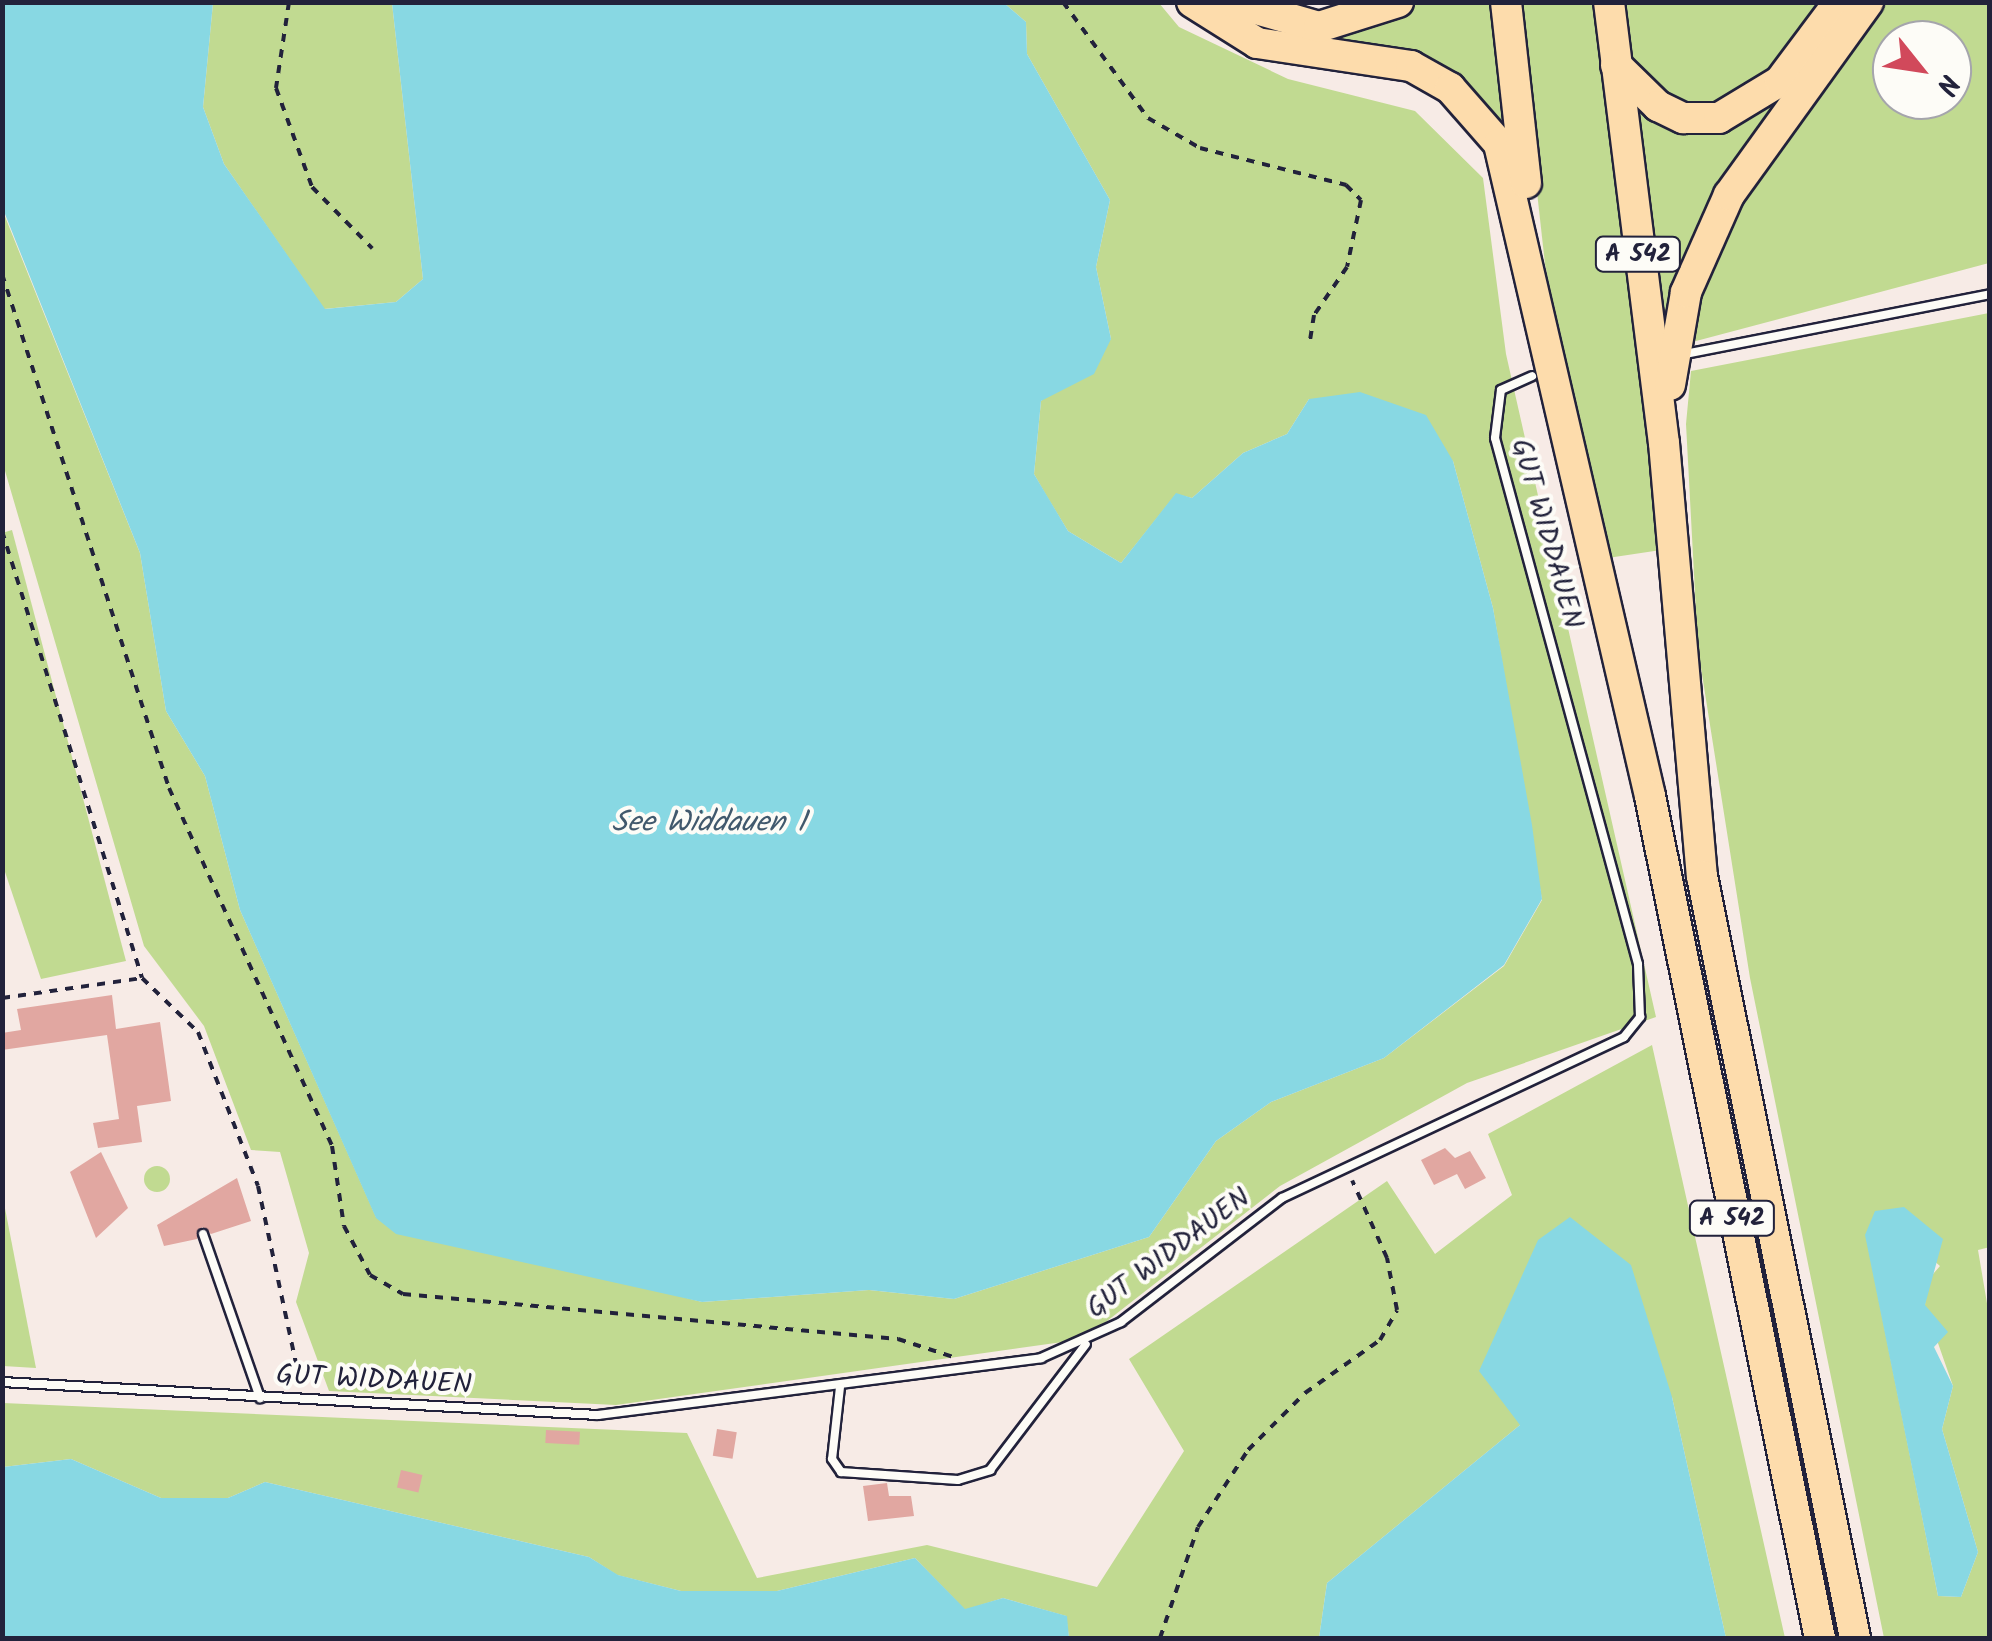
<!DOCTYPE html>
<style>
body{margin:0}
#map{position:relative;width:1992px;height:1641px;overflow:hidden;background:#f7ebe6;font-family:Kalam,sans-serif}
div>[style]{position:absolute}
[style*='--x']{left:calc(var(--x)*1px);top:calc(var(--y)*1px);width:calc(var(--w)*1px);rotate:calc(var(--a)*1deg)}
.green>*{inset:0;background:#c1da91}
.round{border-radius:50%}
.water>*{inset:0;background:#88d8e3}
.building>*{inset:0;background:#e1a7a1;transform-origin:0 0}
.path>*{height:4px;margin-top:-2px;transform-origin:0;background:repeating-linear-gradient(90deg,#22223b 0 8px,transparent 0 16px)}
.roads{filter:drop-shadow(2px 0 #22223b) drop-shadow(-2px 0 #22223b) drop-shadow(0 2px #22223b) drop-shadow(0 -2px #22223b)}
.service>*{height:8px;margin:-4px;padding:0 4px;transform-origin:4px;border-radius:4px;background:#fdfcf7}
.motorway>*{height:30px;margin:-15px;padding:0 15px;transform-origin:15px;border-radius:15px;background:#fddcac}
span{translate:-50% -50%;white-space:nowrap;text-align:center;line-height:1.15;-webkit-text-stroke:8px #fdfcf7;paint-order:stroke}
.shield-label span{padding:2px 8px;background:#fdfcf7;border:2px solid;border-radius:8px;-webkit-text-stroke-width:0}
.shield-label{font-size:25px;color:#22223b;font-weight:700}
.street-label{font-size:28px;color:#22223b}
.water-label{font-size:30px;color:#41596d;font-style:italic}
.frame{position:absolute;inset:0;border:5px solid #22223b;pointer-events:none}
.north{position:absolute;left:1872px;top:20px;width:100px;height:100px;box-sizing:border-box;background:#fdfcf7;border:2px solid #a5a5ac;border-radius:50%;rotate:120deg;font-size:28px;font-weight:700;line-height:40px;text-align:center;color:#22223b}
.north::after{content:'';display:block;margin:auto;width:35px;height:45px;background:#d1495b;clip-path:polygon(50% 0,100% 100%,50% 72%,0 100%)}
</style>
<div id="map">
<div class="green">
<i style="clip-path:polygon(213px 3px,392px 3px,423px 279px,396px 302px,324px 309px,224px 164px,203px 107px)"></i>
<i style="clip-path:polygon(1004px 3px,1159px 3px,1179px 27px,1288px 79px,1415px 111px,1483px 178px,1506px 354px,1656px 1017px,1467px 1083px,1280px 1186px,1084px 1339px,616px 1405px,329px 1391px,296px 1302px,309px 1253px,280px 1152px,251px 1150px,204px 1026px,144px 946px,3px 464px,2px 209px,140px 553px,166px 711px,205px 776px,240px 910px,376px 1217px,702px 1302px,869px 1290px,954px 1299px,1149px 1237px,1216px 1141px,1271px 1102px,1384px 1058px,1504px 966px,1542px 900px,1493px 608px,1453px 461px,1309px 399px,1287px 434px,1243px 453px,1192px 498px,1176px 494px,1121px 563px,1068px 531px,1046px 495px,1034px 474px,1041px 401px,1111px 339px,1096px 267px,1110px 200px,1027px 54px,1026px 22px)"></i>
<i style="clip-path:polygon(1416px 3px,1496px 3px,1513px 148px,1471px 94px,1264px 36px,1248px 22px,1279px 33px,1396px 15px)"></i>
<i style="clip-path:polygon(1516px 3px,1597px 3px,1661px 550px,1601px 559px,1545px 264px)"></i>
<i style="clip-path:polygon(1619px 3px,1828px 3px,1770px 81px,1727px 108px,1677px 109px,1632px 67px)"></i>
<i style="clip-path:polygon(1848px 3px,1761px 132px,1665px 345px,1625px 87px,1714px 123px)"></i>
<i style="clip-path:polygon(evenodd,1878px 3px,1989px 3px,1989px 263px,1681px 345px,1724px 221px,1878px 3px,1892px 40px,1952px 40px,1952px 100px,1892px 100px,1892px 40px)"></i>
<i style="clip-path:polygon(evenodd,1989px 313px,1990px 1247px,1978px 1250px,1990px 1321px,1989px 1638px,1884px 1638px,1750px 978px,1698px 649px,1686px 424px,1691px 371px,1989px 313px,1876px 1211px,1940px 1266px,1926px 1282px,1925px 1306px,1953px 1386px,1942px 1429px,1978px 1552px,1961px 1597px,1938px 1596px,1866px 1236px,1876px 1211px)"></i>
<i style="clip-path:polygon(12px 530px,126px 961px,41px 979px,3px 866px,2px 533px)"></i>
<i style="clip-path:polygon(1652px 1045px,1785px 1638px,1726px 1638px,1672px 1397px,1520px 1425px,1327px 1583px,1319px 1638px,1069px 1638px,1066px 1616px,1003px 1598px,965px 1610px,915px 1558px,777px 1591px,681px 1591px,617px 1575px,589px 1557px,265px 1482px,228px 1498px,161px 1498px,71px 1459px,3px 1467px,3px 1403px,687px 1433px,757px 1578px,927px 1545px,1097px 1587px,1184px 1451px,1129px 1359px,1387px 1181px,1435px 1254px,1512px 1195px,1488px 1134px)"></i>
<i class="round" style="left:144px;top:1166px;width:26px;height:26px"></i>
<i style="clip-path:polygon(3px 1198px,36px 1368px,3px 1366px)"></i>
</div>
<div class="water">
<i style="clip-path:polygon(3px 2px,213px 3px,203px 107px,224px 164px,325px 309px,396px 302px,423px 279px,392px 3px,1004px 3px,1026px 22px,1027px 54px,1110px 200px,1096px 267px,1111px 339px,1094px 374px,1041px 401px,1034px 474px,1068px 531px,1121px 563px,1176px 493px,1192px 498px,1243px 453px,1287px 434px,1309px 399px,1360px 392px,1426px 415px,1453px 461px,1493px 608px,1532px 825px,1542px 899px,1504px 965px,1384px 1058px,1271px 1102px,1216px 1141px,1149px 1237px,954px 1299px,869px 1290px,702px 1302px,396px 1234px,376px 1218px,240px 910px,205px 776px,166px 711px,140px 553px,3px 209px)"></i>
<i style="clip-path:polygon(1904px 1207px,1943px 1239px,1925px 1305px,1948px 1332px,1934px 1347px,1953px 1386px,1942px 1429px,1978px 1552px,1961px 1597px,1938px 1596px,1865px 1235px,1875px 1211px)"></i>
<i style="clip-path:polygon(1570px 1217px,1631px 1265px,1672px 1397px,1726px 1638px,1319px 1638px,1327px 1583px,1520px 1425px,1479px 1371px,1538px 1240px)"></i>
<i style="clip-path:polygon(71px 1459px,161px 1498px,228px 1498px,265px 1482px,589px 1557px,618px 1575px,681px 1591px,777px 1591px,915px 1558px,965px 1609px,1003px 1598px,1067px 1616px,1069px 1638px,3px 1638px,3px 1467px)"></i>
</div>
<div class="building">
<i style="clip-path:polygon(112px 995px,116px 1029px,160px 1022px,171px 1101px,137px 1106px,142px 1142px,98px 1148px,93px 1123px,119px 1119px,107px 1035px,2px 1050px,2px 1033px,21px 1030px,17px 1009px)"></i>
<i style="clip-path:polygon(1445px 1148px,1455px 1158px,1470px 1151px,1486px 1178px,1465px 1189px,1457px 1174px,1434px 1185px,1421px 1160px)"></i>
<i style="clip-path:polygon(101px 1152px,128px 1208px,96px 1238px,70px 1172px)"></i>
<i style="clip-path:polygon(237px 1178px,251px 1221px,211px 1234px,202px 1227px,197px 1239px,164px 1246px,157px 1225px)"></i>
<i style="left:717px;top:1429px;width:20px;height:27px;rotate:9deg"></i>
<i style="left:546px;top:1430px;width:34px;height:13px;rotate:3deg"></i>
<i style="left:401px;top:1470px;width:22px;height:18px;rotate:13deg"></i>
<i style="clip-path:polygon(887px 1483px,889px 1496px,911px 1496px,914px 1516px,868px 1521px,863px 1486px)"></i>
</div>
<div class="path">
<i style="--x:289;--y:2;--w:87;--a:98.6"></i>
<i style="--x:276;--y:88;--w:105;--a:70"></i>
<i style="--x:312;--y:187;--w:86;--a:45.5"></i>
<i style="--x:1063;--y:2;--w:144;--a:53.8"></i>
<i style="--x:1148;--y:118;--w:60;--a:30"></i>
<i style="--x:1200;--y:148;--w:151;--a:14.2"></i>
<i style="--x:1346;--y:185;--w:21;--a:45"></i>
<i style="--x:1361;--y:200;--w:68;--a:101.8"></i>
<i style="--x:1347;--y:267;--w:58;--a:124.5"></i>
<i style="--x:1314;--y:315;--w:30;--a:99"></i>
<i style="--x:2;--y:274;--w:540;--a:72"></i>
<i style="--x:169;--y:788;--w:393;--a:65.5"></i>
<i style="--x:332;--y:1146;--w:81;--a:81.5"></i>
<i style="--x:344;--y:1226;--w:55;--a:62"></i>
<i style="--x:370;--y:1275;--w:38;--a:30"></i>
<i style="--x:403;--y:1294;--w:497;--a:5.2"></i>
<i style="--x:898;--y:1339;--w:61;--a:18.1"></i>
<i style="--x:2;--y:531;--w:468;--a:72.6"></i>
<i style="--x:2;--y:998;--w:141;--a:-8.1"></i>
<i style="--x:142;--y:978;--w:78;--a:44"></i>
<i style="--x:198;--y:1032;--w:165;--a:68.7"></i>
<i style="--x:258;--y:1186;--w:206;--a:77.9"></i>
<i style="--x:1160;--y:1638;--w:117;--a:-71.1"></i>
<i style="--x:1198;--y:1527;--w:92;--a:-57"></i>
<i style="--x:1248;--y:1450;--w:81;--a:-45"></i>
<i style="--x:1305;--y:1393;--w:92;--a:-35.2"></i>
<i style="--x:1380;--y:1340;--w:34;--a:-60"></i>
<i style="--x:1397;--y:1310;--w:53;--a:-100.9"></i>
<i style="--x:1387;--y:1258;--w:85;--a:-114.2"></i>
</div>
<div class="roads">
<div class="service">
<i style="--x:1685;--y:354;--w:311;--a:-11.1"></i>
<i style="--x:203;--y:1234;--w:174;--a:70.8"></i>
<i style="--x:2;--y:1382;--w:597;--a:3.17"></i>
<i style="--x:598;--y:1415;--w:447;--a:-7.3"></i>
<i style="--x:1041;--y:1358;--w:88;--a:-24.2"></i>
<i style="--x:1121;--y:1322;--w:203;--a:-37.6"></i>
<i style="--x:1282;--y:1198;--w:378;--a:-25.2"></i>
<i style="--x:1624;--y:1037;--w:26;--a:-51"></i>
<i style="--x:1640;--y:1017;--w:53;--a:-92.2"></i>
<i style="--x:1638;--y:964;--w:545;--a:-105.21"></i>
<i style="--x:1495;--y:438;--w:48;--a:-82.9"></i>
<i style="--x:1501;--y:390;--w:34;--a:-24"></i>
<i style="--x:840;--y:1387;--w:72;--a:96.3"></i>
<i style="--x:832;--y:1459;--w:16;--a:55"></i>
<i style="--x:841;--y:1472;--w:117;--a:3.9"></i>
<i style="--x:958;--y:1480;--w:34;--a:-17"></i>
<i style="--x:990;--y:1470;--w:158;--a:-52.7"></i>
</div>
<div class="motorway">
<i style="--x:1192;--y:2;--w:77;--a:32.2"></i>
<i style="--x:1257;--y:43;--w:156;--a:8.5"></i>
<i style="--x:1411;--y:66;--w:45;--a:29.4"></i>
<i style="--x:1450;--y:88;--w:74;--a:48.8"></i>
<i style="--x:1499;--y:144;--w:669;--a:76.96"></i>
<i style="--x:1650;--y:796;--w:859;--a:78.59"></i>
<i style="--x:1232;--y:2;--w:91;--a:16"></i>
<i style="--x:1319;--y:27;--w:83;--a:-17.6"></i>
<i style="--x:1506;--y:2;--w:182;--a:83.7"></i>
<i style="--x:1609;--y:2;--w:444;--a:82.9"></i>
<i style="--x:1664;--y:443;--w:435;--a:85"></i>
<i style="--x:1702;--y:876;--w:777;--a:78.65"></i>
<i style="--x:1616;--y:65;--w:59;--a:44.3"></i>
<i style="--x:1658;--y:106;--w:28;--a:26"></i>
<i style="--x:1683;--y:118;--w:36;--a:0"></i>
<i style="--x:1719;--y:118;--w:71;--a:-31.2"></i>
<i style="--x:1780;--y:81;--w:99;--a:-53.2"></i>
<i style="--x:1670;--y:385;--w:94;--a:-80.2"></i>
<i style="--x:1686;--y:292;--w:106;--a:-66.1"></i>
<i style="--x:1729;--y:195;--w:238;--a:-54.2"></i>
</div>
</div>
<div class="shield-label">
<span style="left:1638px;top:254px">A 542</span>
<span style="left:1732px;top:1218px">A 542</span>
</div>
<div class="street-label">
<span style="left:1546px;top:534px;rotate:74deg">GUT WIDDAUEN</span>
<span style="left:1169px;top:1254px;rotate:-37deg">GUT WIDDAUEN</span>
<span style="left:374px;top:1381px;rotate:3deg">GUT WIDDAUEN</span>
</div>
<div class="water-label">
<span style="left:709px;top:823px">See Widdauen 1</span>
</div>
<div class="frame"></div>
<div class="north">N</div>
</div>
